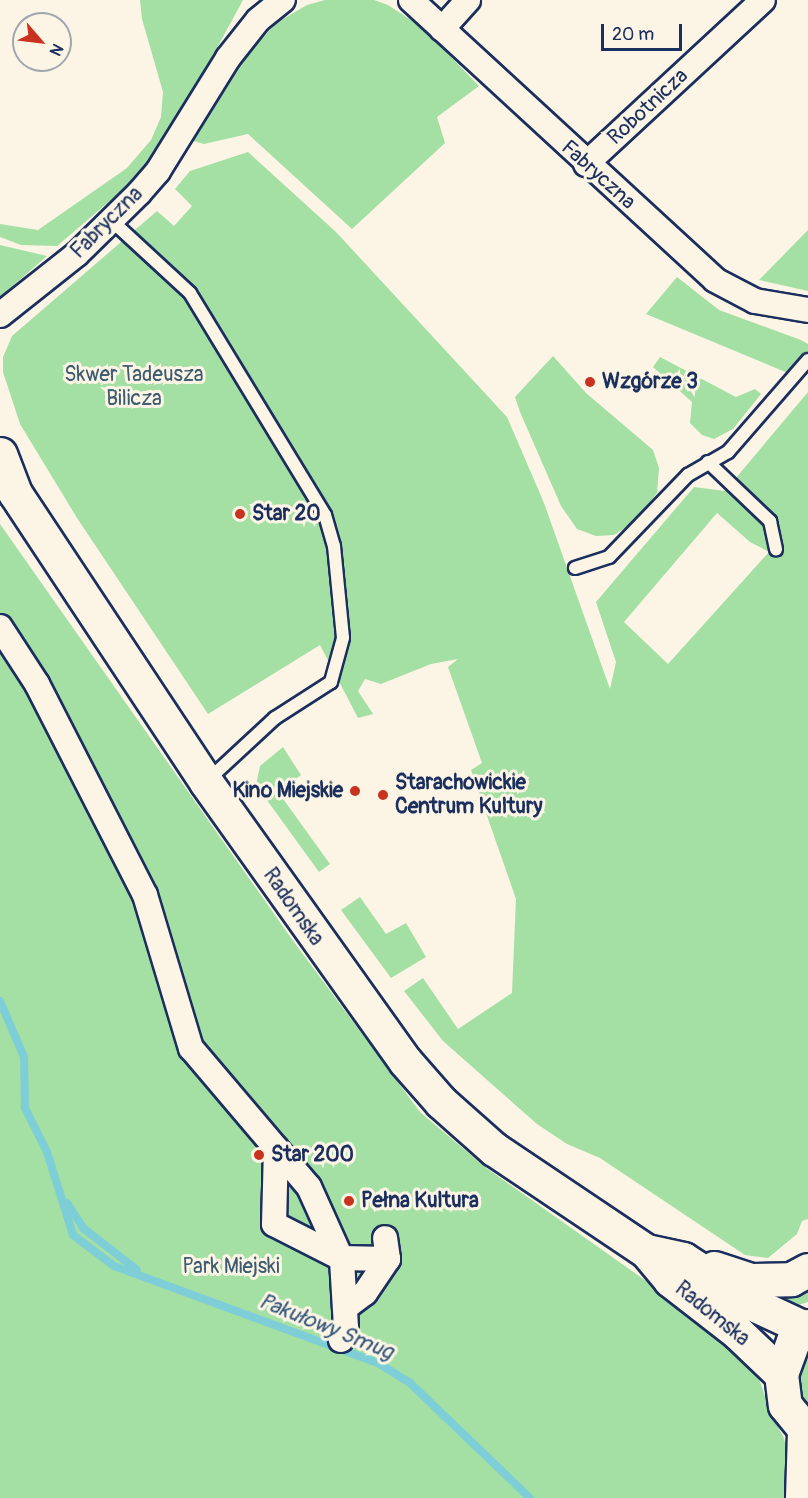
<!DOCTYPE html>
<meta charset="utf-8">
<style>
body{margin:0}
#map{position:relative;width:808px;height:1498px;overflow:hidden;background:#fcf5e5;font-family:Pangolin,sans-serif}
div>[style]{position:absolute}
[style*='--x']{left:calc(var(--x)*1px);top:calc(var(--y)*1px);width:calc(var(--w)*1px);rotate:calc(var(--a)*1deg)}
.green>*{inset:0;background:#a4dfa4}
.stream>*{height:8px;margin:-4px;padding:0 4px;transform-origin:4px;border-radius:4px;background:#7eced8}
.roads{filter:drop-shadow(2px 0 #1b2f5e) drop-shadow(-2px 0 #1b2f5e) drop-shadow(0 2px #1b2f5e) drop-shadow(0 -2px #1b2f5e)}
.lane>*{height:12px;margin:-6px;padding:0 6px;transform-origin:6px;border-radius:6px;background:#fcf5e5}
.street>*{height:24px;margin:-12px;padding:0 12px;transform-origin:12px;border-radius:12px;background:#fcf5e5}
.secondary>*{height:33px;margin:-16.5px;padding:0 16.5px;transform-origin:16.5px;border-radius:16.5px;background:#fcf5e5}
.dots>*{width:16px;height:16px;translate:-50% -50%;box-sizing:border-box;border:3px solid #fcf5e5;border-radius:50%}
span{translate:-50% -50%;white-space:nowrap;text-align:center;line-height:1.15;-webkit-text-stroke:6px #fcf5e5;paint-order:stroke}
.street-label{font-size:21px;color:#1b2f5e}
.park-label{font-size:21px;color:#3d5b70}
.poi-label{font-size:21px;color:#1b2f5e;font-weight:700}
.left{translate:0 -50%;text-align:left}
.right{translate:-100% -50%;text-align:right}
.water-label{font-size:22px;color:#34577c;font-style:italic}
.north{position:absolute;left:12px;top:12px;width:60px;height:60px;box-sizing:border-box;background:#fcf5e5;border:2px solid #a2a6af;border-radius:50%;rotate:118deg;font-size:16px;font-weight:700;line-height:24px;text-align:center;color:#1b2f5e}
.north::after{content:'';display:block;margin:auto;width:21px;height:27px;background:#c8321e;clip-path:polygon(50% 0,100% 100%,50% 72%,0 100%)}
.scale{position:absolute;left:601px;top:24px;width:81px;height:27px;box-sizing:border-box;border:3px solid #1b2f5e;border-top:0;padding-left:8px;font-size:18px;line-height:21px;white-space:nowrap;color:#1b2f5e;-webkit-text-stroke:4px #fcf5e5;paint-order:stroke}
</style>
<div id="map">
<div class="green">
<i style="clip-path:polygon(140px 0,243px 0,180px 116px,155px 154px,118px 194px,57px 246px,21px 245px,0 237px,0 224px,38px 230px,127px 168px,151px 140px,161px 117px,163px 92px,142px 19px)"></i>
<i style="clip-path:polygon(325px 0,374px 0,388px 5px,422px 27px,479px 86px,437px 117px,445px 143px,352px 229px,248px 134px,204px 144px,193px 141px,247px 55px,276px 23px,307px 5px)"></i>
<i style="clip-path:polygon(evenodd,248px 152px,336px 232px,507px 417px,544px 503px,610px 689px,616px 662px,596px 602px,694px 487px,725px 491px,808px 392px,808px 1219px,802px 1221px,797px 1234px,768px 1258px,745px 1255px,600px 1158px,567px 1144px,537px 1124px,443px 1041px,404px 991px,423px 978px,458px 1029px,512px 993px,516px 899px,471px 770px,482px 763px,448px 667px,458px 659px,431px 664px,381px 684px,365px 679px,358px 691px,373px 714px,358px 718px,320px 645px,208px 714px,77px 518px,20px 424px,3px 372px,3px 357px,12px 336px,157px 211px,174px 226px,192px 206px,175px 189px,190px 171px,248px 152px,717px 513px,750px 542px,769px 552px,668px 664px,624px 622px,717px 513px)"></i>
<i style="clip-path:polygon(808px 230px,808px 291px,759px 280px)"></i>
<i style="clip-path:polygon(0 245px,47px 256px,0 297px)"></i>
<i style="clip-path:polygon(677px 277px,719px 310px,801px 340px,808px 344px,808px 360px,795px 376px,646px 314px)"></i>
<i style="clip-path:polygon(553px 356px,586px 393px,653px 450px,659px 468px,657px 493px,634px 522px,614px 535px,596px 536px,577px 529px,561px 506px,520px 412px,515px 397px)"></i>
<i style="clip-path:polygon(660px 357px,736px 397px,755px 389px,761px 394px,733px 429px,714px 439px,702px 435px,690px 423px,692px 402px,653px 367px)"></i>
<i style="clip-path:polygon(0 524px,291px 938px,420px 1112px,485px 1167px,738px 1346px,755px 1368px,773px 1418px,784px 1438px,790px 1466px,787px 1498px,0 1498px)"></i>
<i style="clip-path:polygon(283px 747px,301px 775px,284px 788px,281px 796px,330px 864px,319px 872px,256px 785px,260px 766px)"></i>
<i style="clip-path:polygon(360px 897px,386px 934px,406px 923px,426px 957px,391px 978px,341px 910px)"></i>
<i style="clip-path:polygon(808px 1284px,808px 1302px,795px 1306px,779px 1305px,768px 1292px)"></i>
<i style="clip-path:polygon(808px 1350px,808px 1410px,797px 1381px,800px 1362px)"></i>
</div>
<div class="stream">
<i style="--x:0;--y:1001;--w:61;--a:66.8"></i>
<i style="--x:24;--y:1057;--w:51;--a:88.9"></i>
<i style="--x:25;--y:1108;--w:49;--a:63.4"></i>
<i style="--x:47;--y:1152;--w:87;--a:72.6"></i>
<i style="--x:73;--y:1235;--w:51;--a:37.1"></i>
<i style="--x:114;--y:1266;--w:281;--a:20.2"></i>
<i style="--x:378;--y:1363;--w:38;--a:32"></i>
<i style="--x:410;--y:1383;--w:166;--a:43.8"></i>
<i style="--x:67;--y:1203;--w:30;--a:57"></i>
<i style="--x:83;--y:1228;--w:68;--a:37.9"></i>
</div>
<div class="roads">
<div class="lane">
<i style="--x:112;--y:221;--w:106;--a:42.7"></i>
<i style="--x:190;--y:293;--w:260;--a:58.7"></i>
<i style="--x:325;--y:515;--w:32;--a:74"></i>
<i style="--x:334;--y:546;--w:92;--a:84.4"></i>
<i style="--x:343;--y:638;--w:46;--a:105.3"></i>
<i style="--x:331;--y:682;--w:67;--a:147.3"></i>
<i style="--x:275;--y:718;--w:91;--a:137.2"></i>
<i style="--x:708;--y:462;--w:86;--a:43.6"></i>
<i style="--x:770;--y:521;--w:29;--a:78"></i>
<i style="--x:575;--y:568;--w:36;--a:-18"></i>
<i style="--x:609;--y:557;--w:114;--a:-46.1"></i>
<i style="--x:688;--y:475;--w:46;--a:-29.9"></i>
<i style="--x:728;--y:452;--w:122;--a:-49"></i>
</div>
<div class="street">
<i style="--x:411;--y:0;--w:413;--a:42.6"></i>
<i style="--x:715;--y:280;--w:45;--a:27.7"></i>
<i style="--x:755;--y:301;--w:54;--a:9.6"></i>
<i style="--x:442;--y:29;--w:39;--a:-48"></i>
<i style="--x:586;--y:164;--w:241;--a:-42.8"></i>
<i style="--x:0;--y:315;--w:98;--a:-38.4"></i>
<i style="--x:77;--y:254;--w:87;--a:-44.5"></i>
<i style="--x:139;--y:193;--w:29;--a:-49"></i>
<i style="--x:158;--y:171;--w:133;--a:-58.2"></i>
<i style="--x:228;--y:58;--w:48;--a:-51.7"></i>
<i style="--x:258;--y:20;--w:32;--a:-39"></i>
<i style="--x:0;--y:627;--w:68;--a:57"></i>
<i style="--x:37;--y:684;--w:237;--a:62.9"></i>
<i style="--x:145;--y:895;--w:160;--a:73.3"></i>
<i style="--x:191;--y:1048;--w:182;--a:49.7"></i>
<i style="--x:309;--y:1187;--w:80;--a:65.7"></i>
<i style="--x:342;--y:1260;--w:68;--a:86.6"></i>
<i style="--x:346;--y:1328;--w:13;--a:113"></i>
<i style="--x:276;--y:1148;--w:76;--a:91.5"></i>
<i style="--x:274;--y:1224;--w:75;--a:26.9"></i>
<i style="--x:341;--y:1258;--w:47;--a:1.2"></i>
<i style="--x:388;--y:1259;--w:21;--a:-98"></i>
<i style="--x:345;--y:1308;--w:25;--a:-37"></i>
<i style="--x:365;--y:1293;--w:41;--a:-55.9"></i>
</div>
<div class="secondary">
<i style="--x:0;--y:454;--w:42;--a:69"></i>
<i style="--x:15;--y:493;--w:346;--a:56.5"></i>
<i style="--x:206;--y:782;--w:343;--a:54.5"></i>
<i style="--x:405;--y:1061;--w:55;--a:48.7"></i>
<i style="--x:441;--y:1102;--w:71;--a:41.6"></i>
<i style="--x:494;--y:1149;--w:183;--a:33.9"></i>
<i style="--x:646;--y:1251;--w:38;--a:50"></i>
<i style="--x:670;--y:1280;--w:86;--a:37.9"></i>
<i style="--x:738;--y:1333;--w:59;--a:43.6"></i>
<i style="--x:646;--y:1251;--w:38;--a:12"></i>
<i style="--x:683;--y:1259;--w:83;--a:32.7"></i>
<i style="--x:753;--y:1304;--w:57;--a:24.8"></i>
<i style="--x:714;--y:1268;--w:40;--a:18"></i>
<i style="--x:752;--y:1280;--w:39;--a:-1"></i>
<i style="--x:791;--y:1279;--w:19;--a:-28"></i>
<i style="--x:808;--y:1326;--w:21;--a:135"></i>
<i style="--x:793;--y:1341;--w:35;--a:110"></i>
<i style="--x:781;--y:1374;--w:31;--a:83"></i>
<i style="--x:785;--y:1405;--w:36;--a:51"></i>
<i style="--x:802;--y:1498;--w:68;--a:-88.3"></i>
</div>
</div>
<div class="dots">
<i style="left:590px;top:382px;background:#c8321e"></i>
<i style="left:240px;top:514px;background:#c8321e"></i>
<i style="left:355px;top:791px;background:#c8321e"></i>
<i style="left:383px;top:795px;background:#c8321e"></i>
<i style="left:259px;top:1155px;background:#c8321e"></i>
<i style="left:349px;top:1201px;background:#c8321e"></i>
</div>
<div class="street-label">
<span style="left:648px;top:107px;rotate:-43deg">Robotnicza</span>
<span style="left:598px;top:175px;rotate:42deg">Fabryczna</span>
<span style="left:107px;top:223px;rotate:-45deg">Fabryczna</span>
<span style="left:293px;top:907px;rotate:55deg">Radomska</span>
<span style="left:712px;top:1314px;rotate:39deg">Radomska</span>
</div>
<div class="park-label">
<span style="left:134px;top:387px">Skwer Tadeusza<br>Bilicza</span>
<span style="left:231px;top:1267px">Park Miejski</span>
</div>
<div class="poi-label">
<span class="left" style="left:602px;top:382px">Wzgórze 3</span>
<span class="left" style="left:252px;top:514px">Star 20</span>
<span class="left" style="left:395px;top:795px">Starachowickie<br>Centrum Kultury</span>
<span class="right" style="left:343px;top:791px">Kino Miejskie</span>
<span class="left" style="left:271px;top:1155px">Star 200</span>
<span class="left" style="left:361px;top:1201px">Pełna Kultura</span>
</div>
<div class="water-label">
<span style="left:326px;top:1327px;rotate:22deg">Pakułowy Smug</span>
</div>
<div class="north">N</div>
<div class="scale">20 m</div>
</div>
